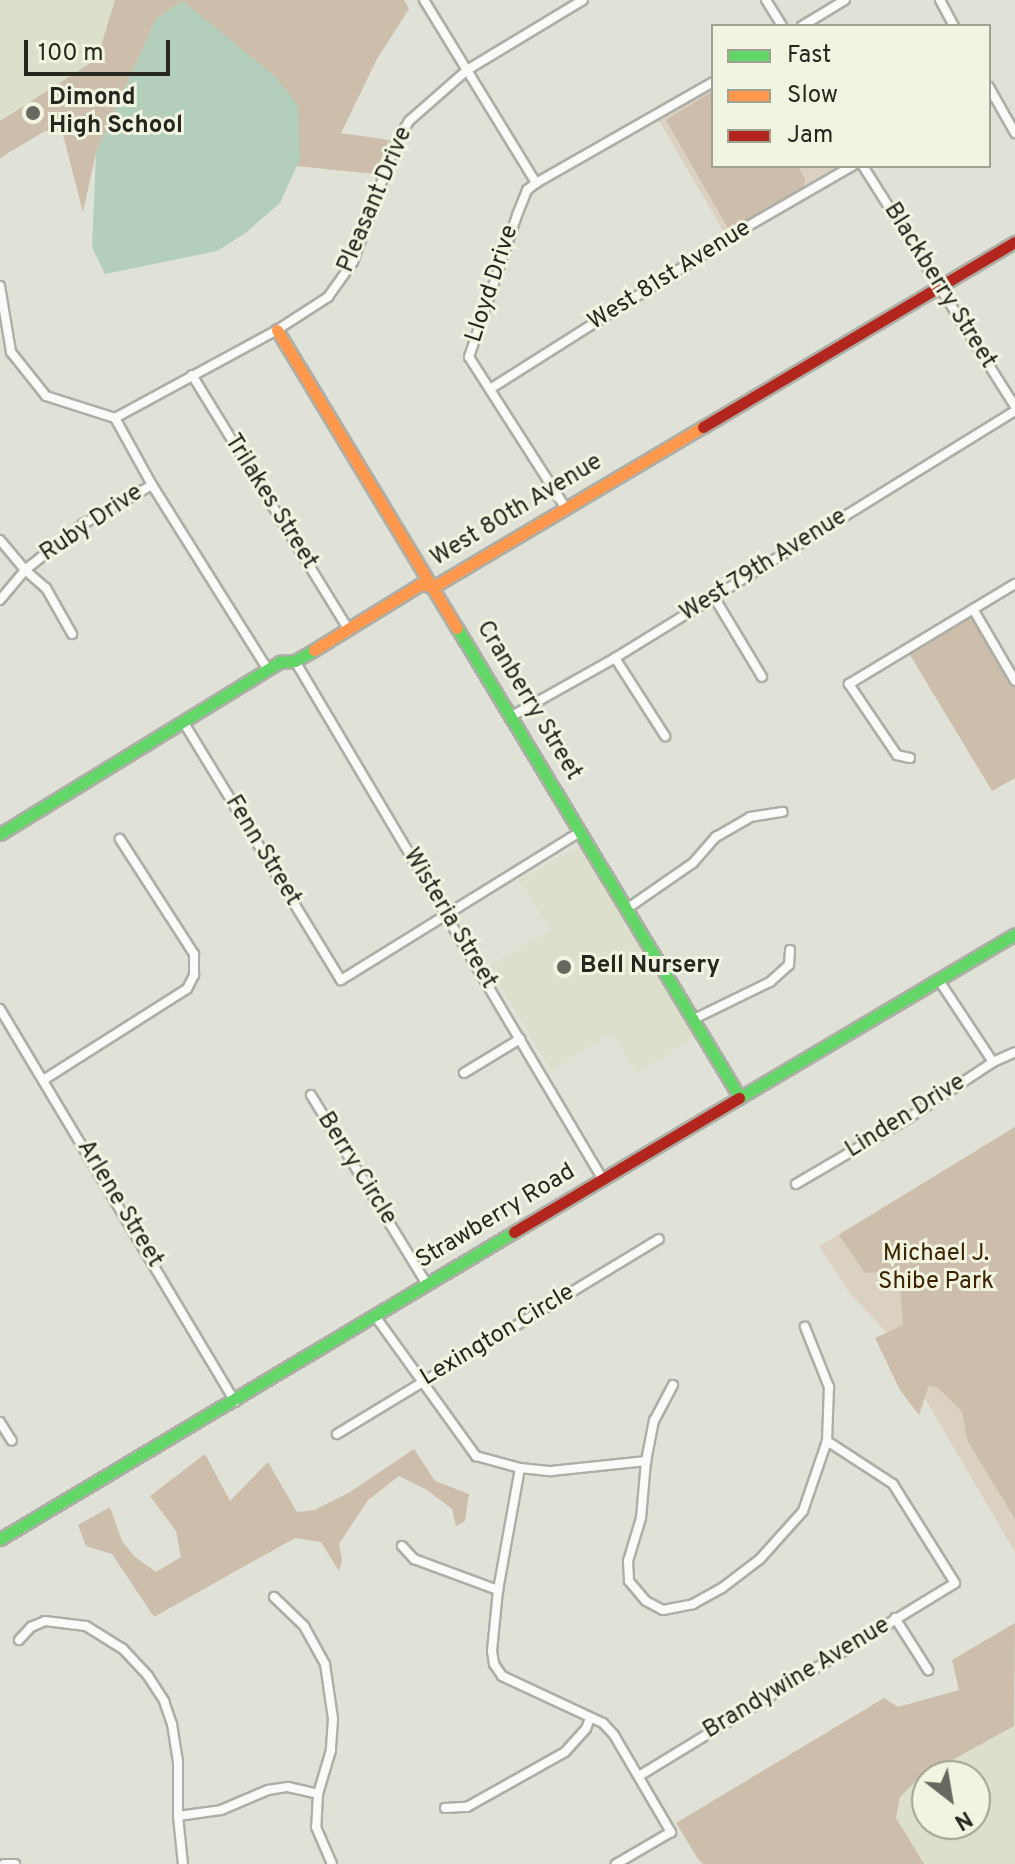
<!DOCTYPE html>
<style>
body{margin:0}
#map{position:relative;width:1015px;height:1864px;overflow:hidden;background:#e0e2d8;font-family:Overpass,sans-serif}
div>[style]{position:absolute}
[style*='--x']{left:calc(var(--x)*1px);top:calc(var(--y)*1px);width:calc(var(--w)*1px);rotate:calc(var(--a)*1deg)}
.built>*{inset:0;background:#dcdfcb}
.green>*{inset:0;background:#dad1c2}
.forest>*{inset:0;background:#ccbeaa}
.water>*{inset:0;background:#b3cebb}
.roads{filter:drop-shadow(2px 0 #adafa6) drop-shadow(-2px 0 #adafa6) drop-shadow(0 2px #adafa6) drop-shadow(0 -2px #adafa6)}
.street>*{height:8px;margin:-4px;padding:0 4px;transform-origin:4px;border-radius:4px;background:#fafbf9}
.fast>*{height:11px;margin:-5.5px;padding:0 5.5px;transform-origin:5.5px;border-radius:5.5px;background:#63d668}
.slow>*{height:11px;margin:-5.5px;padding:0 5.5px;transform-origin:5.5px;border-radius:5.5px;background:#ff974d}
.jam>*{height:11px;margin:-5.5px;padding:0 5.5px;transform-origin:5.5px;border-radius:5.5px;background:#b3261e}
.dots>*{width:22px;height:22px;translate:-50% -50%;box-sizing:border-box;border:4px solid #f0f4e0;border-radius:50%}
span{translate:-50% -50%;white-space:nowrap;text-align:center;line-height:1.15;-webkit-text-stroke:6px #f0f4e0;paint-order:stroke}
.poi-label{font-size:24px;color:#262820;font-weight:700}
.left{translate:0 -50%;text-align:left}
.street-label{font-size:24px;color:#262820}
.park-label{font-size:24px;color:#3d2300}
.legend{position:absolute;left:711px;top:24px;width:280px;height:144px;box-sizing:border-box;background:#f0f4e0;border:2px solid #9fa293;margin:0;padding:10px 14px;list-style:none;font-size:24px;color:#262820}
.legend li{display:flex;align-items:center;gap:16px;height:40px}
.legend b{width:40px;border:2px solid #9fa293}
.north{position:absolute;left:911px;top:1760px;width:80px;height:80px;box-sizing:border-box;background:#f0f4e0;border:2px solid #9fa293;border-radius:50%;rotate:149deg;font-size:22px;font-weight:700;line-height:32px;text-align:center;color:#262820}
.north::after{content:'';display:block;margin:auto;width:28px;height:36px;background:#676960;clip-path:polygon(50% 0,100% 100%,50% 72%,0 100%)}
.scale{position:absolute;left:24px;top:40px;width:146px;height:36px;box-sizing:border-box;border:4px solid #262820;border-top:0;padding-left:10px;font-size:24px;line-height:28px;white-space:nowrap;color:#262820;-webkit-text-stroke:6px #f0f4e0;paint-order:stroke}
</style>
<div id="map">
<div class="built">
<i style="clip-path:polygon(0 0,251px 0,183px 2px,156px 19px,132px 73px,0 153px)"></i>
<i style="clip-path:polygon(582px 845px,698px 1036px,637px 1073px,612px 1033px,551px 1070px,489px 967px,550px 930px,519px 880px)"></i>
<i style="clip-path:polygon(evenodd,1015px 1706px,1015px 1864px,924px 1864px,883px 1798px,1015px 1706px,927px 1776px,975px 1776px,975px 1824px,927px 1824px,927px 1776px)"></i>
</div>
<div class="green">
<i style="clip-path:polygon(713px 86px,713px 166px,840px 166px,725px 234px,658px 119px)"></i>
<i style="clip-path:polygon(1015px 1127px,1015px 1552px,886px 1332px,848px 1291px,819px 1246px)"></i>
</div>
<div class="forest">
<i style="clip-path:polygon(115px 0,404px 0,409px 9px,377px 59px,341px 133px,389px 140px,375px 174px,296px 166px,300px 159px,183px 1px,156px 19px,96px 153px,83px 212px,62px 131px,45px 131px,0 158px,0 121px,97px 59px)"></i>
<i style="clip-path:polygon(713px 91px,713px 166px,798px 166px,805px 179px,803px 189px,729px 230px,666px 120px)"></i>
<i style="clip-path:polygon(974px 616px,1015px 687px,1015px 778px,992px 791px,910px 655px)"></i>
<i style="clip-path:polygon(1015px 1127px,1015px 1519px,968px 1442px,962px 1412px,938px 1388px,929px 1385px,919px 1415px,900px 1390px,875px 1338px,903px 1325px,900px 1284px,887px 1272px,865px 1273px,839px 1235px)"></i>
<i style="clip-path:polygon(414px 1449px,435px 1481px,469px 1494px,465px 1521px,456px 1526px,452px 1509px,427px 1490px,399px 1476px,368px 1500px,339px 1544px,342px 1561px,339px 1571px,321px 1542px,295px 1538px,154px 1617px,112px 1554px,86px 1546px,78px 1525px,110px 1507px,122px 1541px,135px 1557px,156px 1572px,181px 1557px,176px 1531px,150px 1496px,205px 1454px,230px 1501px,268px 1462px,297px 1512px,314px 1510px,350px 1492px)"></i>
<i style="clip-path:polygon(1015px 1623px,1014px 1726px,918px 1779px,900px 1797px,896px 1818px,924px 1864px,703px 1864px,698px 1859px,676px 1823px,884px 1698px,898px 1707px,959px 1690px,952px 1660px)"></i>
</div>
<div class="water">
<i style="clip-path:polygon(183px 1px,276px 77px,298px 105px,300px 159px,280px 203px,244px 234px,217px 251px,105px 274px,92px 247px,96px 153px,156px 19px)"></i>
</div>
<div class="roads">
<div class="street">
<i style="--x:424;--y:0;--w:215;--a:58.5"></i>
<i style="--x:766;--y:0;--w:31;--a:58"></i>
<i style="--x:940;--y:0;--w:30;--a:62"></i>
<i style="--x:802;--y:26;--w:50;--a:-31.2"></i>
<i style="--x:989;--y:87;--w:53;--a:60.5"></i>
<i style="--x:863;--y:166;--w:284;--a:57.7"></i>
<i style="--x:0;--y:286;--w:67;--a:80.5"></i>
<i style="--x:11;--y:352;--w:56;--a:51.5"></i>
<i style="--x:46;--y:396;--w:72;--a:17.7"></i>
<i style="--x:115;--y:418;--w:77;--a:61.1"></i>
<i style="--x:152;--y:485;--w:218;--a:57.9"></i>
<i style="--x:192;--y:375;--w:298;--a:58.4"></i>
<i style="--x:490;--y:389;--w:299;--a:-32.3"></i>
<i style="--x:743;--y:229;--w:126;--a:-30"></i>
<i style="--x:115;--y:418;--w:184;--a:-28.5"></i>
<i style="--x:277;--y:330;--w:61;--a:-32.9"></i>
<i style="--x:328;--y:297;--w:43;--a:-54.5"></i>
<i style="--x:353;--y:262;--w:127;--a:-70.3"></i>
<i style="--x:396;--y:142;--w:25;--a:-58"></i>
<i style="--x:409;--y:121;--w:77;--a:-41.3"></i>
<i style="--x:467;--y:70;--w:135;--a:-31.1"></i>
<i style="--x:565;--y:507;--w:178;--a:-122.6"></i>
<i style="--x:469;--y:357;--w:150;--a:-71.3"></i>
<i style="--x:517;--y:215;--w:27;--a:-68"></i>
<i style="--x:527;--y:190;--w:11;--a:-38"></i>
<i style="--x:536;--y:183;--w:204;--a:-29.7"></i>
<i style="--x:0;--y:540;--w:39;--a:50"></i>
<i style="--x:25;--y:570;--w:28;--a:41"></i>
<i style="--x:46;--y:588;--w:53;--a:60.5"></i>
<i style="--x:714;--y:597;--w:93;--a:59"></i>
<i style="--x:0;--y:600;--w:39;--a:-50"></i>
<i style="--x:25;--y:570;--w:74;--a:-38.4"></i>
<i style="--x:83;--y:524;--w:79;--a:-29.5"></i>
<i style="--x:973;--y:609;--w:83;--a:59.7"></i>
<i style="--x:615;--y:658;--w:93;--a:57.3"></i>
<i style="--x:295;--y:661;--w:601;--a:59.3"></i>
<i style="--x:510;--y:717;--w:120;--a:-29.3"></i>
<i style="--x:615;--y:658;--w:470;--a:-31.7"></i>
<i style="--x:184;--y:723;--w:301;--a:58.6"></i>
<i style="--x:341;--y:980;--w:282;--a:-31.8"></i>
<i style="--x:910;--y:758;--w:13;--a:-167"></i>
<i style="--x:897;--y:755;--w:86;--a:-124.1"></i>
<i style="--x:849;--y:684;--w:194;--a:-31.1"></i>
<i style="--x:628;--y:908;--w:79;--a:-34.7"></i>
<i style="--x:693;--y:863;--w:35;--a:-49"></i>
<i style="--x:716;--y:837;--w:39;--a:-30"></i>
<i style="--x:750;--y:817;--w:33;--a:-9"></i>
<i style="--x:940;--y:982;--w:96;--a:56.5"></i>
<i style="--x:0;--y:1009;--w:458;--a:59.1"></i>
<i style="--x:694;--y:1019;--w:85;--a:-26"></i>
<i style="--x:770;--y:982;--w:25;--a:-42"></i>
<i style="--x:789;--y:965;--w:15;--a:-86"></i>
<i style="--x:464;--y:1073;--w:66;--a:-31.3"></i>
<i style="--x:45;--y:1079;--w:168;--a:-32.4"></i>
<i style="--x:187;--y:989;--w:16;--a:-63"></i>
<i style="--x:194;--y:975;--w:21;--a:-90"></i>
<i style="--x:194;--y:954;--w:137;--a:-122.8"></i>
<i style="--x:311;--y:1095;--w:222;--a:58.5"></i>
<i style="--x:796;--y:1184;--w:132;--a:-30.4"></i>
<i style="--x:910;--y:1117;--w:100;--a:-33.5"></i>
<i style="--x:993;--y:1062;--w:24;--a:-24"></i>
<i style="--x:375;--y:1316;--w:173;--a:54.2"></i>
<i style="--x:476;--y:1456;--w:46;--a:15.3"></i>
<i style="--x:520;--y:1468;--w:31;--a:6"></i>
<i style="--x:551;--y:1471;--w:96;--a:-6"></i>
<i style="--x:673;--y:1385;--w:40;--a:118"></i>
<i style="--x:654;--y:1420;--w:42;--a:101"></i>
<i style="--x:646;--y:1461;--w:57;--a:95"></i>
<i style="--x:641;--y:1518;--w:45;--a:106.8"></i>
<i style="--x:628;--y:1561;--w:20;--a:87"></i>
<i style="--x:629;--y:1581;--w:26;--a:50"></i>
<i style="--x:646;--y:1601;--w:19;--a:28"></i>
<i style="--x:663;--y:1610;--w:31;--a:-11"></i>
<i style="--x:693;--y:1604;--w:33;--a:-29"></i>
<i style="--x:722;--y:1588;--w:48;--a:-37.3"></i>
<i style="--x:760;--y:1559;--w:64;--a:-48.1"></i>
<i style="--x:803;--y:1511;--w:74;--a:-71.1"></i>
<i style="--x:827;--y:1441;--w:54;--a:-87.9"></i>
<i style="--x:829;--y:1387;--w:65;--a:-111.8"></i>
<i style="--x:0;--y:1422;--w:22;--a:58"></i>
<i style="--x:337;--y:1434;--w:376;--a:-31.2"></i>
<i style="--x:520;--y:1468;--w:124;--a:100.2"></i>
<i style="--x:498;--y:1590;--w:61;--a:95.6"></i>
<i style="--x:492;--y:1651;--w:13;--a:81"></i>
<i style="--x:494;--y:1664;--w:14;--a:56"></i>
<i style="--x:502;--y:1676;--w:111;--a:25"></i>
<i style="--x:603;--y:1723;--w:16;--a:47"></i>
<i style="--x:614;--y:1735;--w:113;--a:59.6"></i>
<i style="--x:671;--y:1832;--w:64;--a:149.8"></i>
<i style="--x:402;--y:1546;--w:18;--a:47"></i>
<i style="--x:414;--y:1559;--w:90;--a:20.3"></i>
<i style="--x:274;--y:1597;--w:42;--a:44"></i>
<i style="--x:304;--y:1626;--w:43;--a:61.1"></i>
<i style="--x:325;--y:1664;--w:56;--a:81.7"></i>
<i style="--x:333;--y:1719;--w:31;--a:94"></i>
<i style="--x:331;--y:1750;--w:46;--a:106.5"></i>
<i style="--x:318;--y:1794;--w:33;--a:93"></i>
<i style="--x:316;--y:1827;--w:40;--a:66.6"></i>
<i style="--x:895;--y:1618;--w:62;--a:57.6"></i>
<i style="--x:19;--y:1640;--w:18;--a:-47"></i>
<i style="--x:31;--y:1627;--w:15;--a:-23"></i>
<i style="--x:45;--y:1621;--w:41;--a:7"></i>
<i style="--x:86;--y:1626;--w:44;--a:31.9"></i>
<i style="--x:123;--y:1649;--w:37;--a:47"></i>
<i style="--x:148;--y:1676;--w:30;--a:57"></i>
<i style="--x:164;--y:1701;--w:24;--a:71"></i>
<i style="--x:172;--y:1724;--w:37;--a:81"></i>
<i style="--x:178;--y:1761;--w:55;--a:90"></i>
<i style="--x:178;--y:1816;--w:48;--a:84.1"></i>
<i style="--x:639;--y:1776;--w:370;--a:-31.4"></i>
<i style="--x:955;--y:1583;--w:117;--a:-122.1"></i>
<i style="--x:893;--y:1484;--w:79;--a:-146.9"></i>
<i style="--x:445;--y:1808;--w:22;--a:-3"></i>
<i style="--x:467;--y:1807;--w:112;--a:-29.3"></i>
<i style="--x:565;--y:1752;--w:31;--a:-48"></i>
<i style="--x:586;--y:1729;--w:12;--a:-70"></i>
<i style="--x:178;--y:1816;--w:43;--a:-7.9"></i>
<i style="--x:221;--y:1810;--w:51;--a:-23.1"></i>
<i style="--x:268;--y:1790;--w:20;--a:-9"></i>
<i style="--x:288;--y:1787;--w:31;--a:13"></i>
<i style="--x:4;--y:1864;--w:11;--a:0"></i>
</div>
<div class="fast">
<i style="--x:457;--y:628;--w:546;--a:58.93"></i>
<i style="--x:0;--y:834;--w:329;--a:-31.6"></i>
<i style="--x:280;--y:662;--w:15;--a:-4"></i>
<i style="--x:295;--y:661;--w:22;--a:-30"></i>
<i style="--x:739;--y:1098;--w:321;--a:-30.7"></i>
<i style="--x:0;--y:1539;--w:599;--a:-30.85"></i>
</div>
<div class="slow">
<i style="--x:277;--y:330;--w:348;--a:58.9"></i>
<i style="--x:314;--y:650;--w:126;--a:-31.7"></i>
<i style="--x:421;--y:584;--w:12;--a:14"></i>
<i style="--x:433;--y:587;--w:314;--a:-30.7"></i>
</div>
<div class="jam">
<i style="--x:703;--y:427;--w:363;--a:-30.7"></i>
<i style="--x:514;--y:1232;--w:262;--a:-30.8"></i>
</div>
</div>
<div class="dots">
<i style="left:33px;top:113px;background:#676960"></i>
<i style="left:564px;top:967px;background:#676960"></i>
</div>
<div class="poi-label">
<span class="left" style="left:49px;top:113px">Dimond<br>High School</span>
<span class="left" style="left:580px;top:967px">Bell Nursery</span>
</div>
<div class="street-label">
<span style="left:376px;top:200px;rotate:-67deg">Pleasant Drive</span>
<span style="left:670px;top:276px;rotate:-32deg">West 81st Avenue</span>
<span style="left:493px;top:284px;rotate:-72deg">Lloyd Drive</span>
<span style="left:939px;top:286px;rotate:58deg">Blackberry Street</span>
<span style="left:270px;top:502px;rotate:58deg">Trilakes Street</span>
<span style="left:517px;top:511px;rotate:-31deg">West 80th Avenue</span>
<span style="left:92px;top:524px;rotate:-34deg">Ruby Drive</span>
<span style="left:764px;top:566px;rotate:-32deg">West 79th Avenue</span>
<span style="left:528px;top:701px;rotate:59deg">Cranberry Street</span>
<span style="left:262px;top:851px;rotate:59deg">Fenn Street</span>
<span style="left:449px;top:919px;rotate:59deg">Wisteria Street</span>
<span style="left:906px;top:1117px;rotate:-32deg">Linden Drive</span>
<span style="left:356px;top:1169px;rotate:58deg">Berry Circle</span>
<span style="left:119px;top:1204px;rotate:59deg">Arlene Street</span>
<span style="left:496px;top:1217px;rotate:-31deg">Strawberry Road</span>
<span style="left:498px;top:1336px;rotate:-31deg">Lexington Circle</span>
<span style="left:797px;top:1679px;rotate:-31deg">Brandywine Avenue</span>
</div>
<div class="park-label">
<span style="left:936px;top:1269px">Michael J.<br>Shibe Park</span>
</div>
<ul class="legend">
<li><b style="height:10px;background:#63d668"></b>Fast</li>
<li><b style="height:10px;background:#ff974d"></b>Slow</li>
<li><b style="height:10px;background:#b3261e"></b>Jam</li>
</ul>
<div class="north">N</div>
<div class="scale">100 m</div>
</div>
